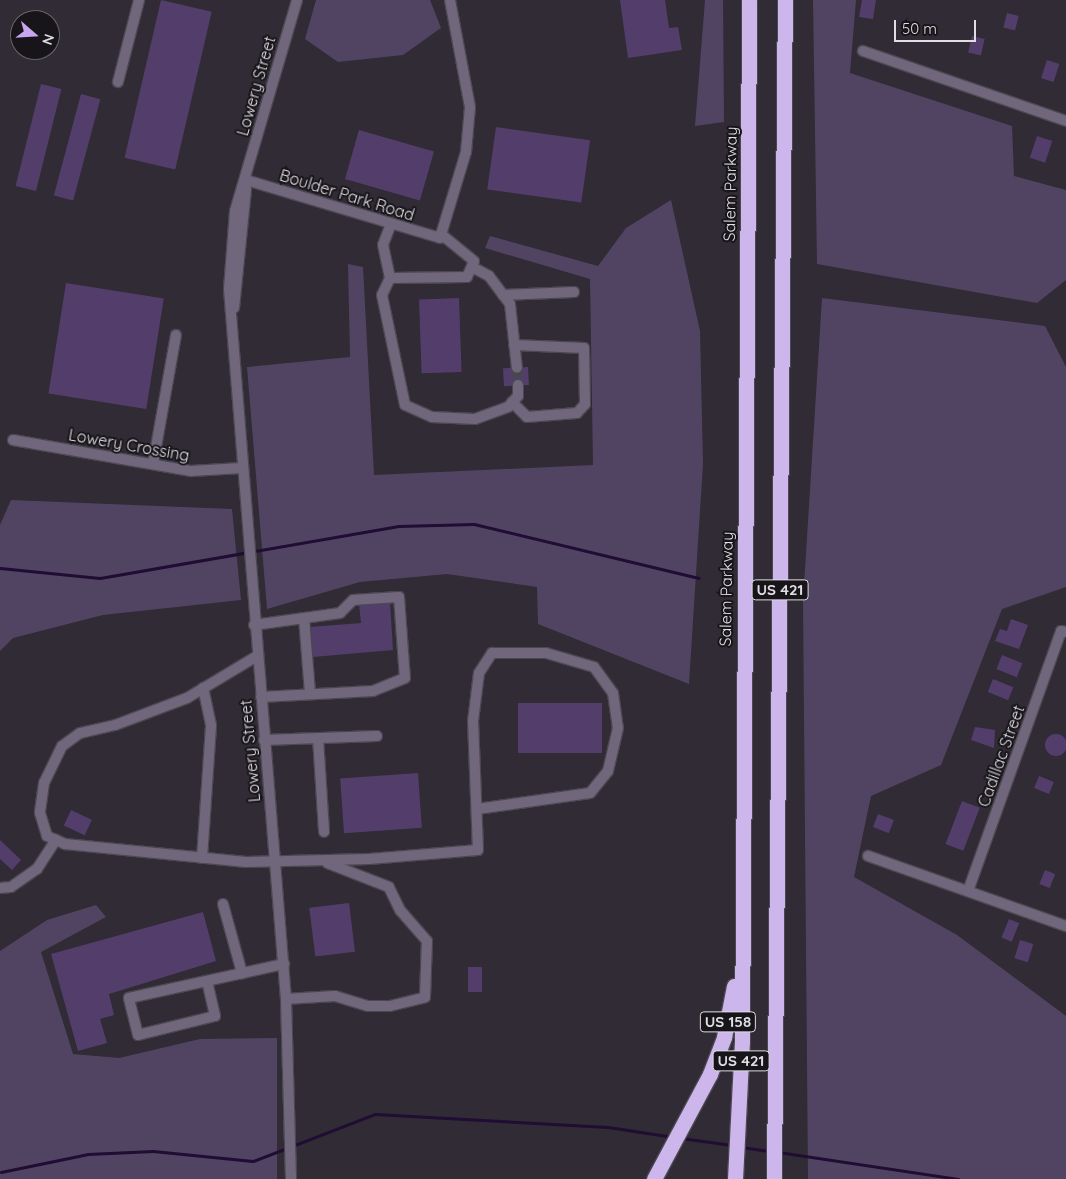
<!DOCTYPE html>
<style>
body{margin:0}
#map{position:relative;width:1066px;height:1179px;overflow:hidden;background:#302b35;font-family:Quicksand,sans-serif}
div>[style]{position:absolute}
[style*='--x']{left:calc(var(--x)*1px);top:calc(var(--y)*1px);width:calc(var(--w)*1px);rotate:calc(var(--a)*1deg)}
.green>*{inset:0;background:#514462}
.stream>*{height:3px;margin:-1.5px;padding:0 1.5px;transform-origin:1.5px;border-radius:1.5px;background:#210c34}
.building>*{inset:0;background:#533e6b;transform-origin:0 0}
.round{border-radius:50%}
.minor-tunnel>*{height:10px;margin-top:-5px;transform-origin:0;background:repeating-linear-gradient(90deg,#4a464f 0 10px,transparent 0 15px)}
.roads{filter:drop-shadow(1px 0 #4c4851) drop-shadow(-1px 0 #4c4851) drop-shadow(0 1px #4c4851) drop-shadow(0 -1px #4c4851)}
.minor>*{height:10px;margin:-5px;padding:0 5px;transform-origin:5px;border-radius:5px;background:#70677d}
.highway>*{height:15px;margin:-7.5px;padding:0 7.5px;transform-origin:7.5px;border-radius:7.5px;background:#cdb6eb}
span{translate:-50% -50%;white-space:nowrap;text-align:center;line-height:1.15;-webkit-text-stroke:4px #171519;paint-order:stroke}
.shield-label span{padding:1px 4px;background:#171519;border:1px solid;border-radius:4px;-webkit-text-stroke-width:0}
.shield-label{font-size:15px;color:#e0dee4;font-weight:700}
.street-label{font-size:16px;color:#e0dee4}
.north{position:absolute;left:10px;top:10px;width:50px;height:50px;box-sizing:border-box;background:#171519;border:1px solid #67656a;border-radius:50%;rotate:109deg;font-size:14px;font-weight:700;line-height:20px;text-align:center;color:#e0dee4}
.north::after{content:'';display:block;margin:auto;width:18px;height:22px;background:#c7a6ef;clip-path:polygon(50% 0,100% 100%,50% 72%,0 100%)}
.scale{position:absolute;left:894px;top:20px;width:82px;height:22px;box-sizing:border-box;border:2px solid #e0dee4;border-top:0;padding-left:6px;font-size:15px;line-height:18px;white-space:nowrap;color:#e0dee4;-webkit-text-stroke:4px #171519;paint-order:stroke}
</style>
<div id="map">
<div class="green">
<i style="clip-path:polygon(316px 0,430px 0,441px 28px,403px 55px,338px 62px,305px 39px)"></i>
<i style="clip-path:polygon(705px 0,723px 0,724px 122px,695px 126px)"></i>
<i style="clip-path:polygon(813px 0,856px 0,850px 73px,1012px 126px,1014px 176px,1066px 190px,1066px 280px,1037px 303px,817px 264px)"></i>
<i style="clip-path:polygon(671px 200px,700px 331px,703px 464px,689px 684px,538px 624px,537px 587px,447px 574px,360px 582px,267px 609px,247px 367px,350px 357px,348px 264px,363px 267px,374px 475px,593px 465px,590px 279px,485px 248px,490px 236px,598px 266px,626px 228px)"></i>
<i style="clip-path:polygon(822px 298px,1045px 326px,1066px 367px,1066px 587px,1002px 609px,941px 765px,871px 796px,854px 877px,957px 935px,1066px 1016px,1066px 1179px,808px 1179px,803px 601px)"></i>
<i style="clip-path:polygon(11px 500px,232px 509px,241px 600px,103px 615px,13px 638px,0 651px,0 525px)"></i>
<i style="clip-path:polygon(96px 905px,106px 917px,41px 952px,73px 1054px,119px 1058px,200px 1039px,277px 1038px,277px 1179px,0 1179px,0 951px,47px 920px)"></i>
</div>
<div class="stream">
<i style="--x:0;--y:568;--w:100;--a:5.7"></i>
<i style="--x:100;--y:578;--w:303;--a:-9.9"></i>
<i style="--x:399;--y:526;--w:75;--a:-1.5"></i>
<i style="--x:474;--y:524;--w:231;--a:13.5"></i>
<i style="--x:681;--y:1138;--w:51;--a:7.8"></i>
<i style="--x:741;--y:1147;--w:28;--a:8"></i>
<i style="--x:778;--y:1152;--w:182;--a:8.5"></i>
<i style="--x:1;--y:1172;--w:89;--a:-11.7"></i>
<i style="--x:88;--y:1154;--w:65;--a:-2.6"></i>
<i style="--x:153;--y:1151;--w:100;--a:5.7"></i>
<i style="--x:253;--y:1161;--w:131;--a:-21.1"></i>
<i style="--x:375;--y:1114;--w:233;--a:3.2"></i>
<i style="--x:608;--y:1127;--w:66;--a:8.7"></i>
</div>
<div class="building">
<i style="left:161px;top:0;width:52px;height:162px;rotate:13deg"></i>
<i style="clip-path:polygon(620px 0,665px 0,669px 28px,678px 27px,682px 50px,628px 58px)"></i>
<i style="clip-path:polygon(862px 0,876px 0,873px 19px,859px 17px)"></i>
<i style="left:1007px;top:13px;width:12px;height:15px;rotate:14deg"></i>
<i style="left:972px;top:36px;width:13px;height:17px;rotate:13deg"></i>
<i style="left:1047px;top:60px;width:13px;height:19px;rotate:18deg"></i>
<i style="left:41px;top:84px;width:21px;height:105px;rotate:14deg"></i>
<i style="left:81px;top:94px;width:20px;height:105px;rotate:15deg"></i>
<i style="left:496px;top:127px;width:95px;height:63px;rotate:8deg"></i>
<i style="left:359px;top:130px;width:78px;height:51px;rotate:16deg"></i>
<i style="left:1037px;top:136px;width:16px;height:23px;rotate:18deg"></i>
<i style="left:66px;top:283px;width:99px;height:112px;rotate:9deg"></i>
<i style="left:459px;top:298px;width:74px;height:40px;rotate:88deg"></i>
<i style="left:528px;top:367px;width:18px;height:25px;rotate:87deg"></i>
<i style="clip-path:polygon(390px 602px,393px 650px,313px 657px,310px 627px,361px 623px,359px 604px)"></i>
<i style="clip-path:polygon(1011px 619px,1028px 625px,1019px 649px,995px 641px,1000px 629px,1007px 631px)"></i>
<i style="left:1002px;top:655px;width:22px;height:15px;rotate:22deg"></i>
<i style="left:993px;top:679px;width:22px;height:14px;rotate:22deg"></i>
<i style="left:518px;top:703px;width:84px;height:50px"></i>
<i style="clip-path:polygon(975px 727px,995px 730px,994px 748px,971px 740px)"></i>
<i class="round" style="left:1045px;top:734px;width:22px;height:22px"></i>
<i style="left:418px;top:773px;width:55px;height:78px;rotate:86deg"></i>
<i style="left:1039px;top:776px;width:16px;height:13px;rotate:22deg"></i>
<i style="left:962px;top:801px;width:19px;height:46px;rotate:21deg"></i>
<i style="left:71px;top:810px;width:23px;height:17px;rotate:25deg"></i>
<i style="left:878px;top:814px;width:17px;height:14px;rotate:21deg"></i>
<i style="clip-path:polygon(0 840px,21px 860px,12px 870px,0 859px)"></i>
<i style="left:1045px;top:870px;width:11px;height:15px;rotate:22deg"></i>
<i style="left:349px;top:903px;width:49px;height:40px;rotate:83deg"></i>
<i style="clip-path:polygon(203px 912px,216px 961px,109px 994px,114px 1015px,100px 1019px,107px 1043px,78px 1051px,51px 954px)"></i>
<i style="left:1009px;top:919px;width:11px;height:20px;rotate:22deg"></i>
<i style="left:1020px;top:940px;width:14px;height:19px;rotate:17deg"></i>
<i style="left:468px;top:967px;width:14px;height:25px"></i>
</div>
<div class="minor-tunnel">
<i style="--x:517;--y:368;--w:17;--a:87"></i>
</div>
<div class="roads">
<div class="minor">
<i style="--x:863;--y:51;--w:215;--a:19"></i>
<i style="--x:118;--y:82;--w:85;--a:-75.6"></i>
<i style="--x:246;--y:180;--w:202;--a:16.6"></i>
<i style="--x:440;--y:238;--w:90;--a:-73.2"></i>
<i style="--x:466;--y:152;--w:45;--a:-84.9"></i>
<i style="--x:470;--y:107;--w:109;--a:-100.6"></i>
<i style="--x:391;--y:224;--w:22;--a:111"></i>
<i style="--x:383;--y:245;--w:34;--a:78"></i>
<i style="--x:390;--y:278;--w:77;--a:-0.7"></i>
<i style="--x:467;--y:277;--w:17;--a:-66"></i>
<i style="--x:474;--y:261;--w:43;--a:-140.7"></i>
<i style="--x:474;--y:268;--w:17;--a:28"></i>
<i style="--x:489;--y:276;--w:35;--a:53"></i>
<i style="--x:510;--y:304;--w:64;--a:83.8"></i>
<i style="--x:390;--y:278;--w:19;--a:115"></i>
<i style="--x:382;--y:295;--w:112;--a:78.2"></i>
<i style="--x:405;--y:405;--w:30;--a:24"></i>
<i style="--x:432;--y:417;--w:43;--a:2.7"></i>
<i style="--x:475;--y:419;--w:35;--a:-20"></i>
<i style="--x:508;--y:407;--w:15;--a:-48"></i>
<i style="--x:518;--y:396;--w:11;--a:-90"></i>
<i style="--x:503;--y:295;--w:71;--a:-2.4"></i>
<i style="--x:234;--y:308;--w:120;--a:-84.2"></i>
<i style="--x:512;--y:402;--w:21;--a:45"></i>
<i style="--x:527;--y:417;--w:50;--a:-4.6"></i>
<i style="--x:577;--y:413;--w:12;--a:-48"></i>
<i style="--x:585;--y:404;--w:56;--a:-91"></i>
<i style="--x:584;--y:348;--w:70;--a:-177.5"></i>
<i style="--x:13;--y:440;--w:181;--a:9.9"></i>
<i style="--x:191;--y:471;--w:50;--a:-3.4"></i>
<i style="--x:153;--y:464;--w:131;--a:-79.9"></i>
<i style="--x:304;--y:618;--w:74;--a:85.4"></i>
<i style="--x:254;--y:625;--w:87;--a:-7.9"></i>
<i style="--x:340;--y:613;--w:18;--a:-45"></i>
<i style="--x:353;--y:600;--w:46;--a:-3.7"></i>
<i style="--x:399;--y:597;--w:81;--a:85.8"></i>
<i style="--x:405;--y:678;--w:35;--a:158"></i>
<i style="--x:373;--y:691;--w:112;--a:176.9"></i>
<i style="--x:257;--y:656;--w:82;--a:149"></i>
<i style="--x:187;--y:698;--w:77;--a:159.4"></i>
<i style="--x:115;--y:725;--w:36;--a:167"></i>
<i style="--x:80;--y:733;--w:22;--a:144"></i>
<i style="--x:62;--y:746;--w:41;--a:115.9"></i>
<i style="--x:44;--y:783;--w:30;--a:98"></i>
<i style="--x:40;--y:813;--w:24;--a:73"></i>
<i style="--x:47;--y:836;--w:20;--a:24"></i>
<i style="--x:65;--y:844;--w:182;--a:5.7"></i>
<i style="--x:246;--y:862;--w:123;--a:-1.4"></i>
<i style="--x:369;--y:859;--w:109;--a:-4.7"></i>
<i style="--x:478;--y:850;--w:129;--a:-92.2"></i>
<i style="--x:473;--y:721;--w:48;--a:-82.9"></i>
<i style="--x:479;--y:673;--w:24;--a:-57"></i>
<i style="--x:492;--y:653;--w:54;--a:0"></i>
<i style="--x:546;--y:653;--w:50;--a:16.3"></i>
<i style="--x:594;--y:667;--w:32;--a:54"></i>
<i style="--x:613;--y:693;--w:35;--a:82"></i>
<i style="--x:618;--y:728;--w:44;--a:103.1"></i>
<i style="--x:608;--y:771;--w:28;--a:129"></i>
<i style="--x:590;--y:793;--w:114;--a:171.9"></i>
<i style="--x:318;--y:738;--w:94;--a:86.3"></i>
<i style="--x:264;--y:740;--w:113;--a:-2"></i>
<i style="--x:868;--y:856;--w:210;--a:19.5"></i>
<i style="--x:202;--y:858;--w:133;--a:-86.1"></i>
<i style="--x:211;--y:725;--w:38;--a:-102"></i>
<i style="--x:0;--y:888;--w:11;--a:-5"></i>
<i style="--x:11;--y:887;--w:32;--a:-35"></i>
<i style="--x:37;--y:869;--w:35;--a:-57"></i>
<i style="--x:968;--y:891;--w:276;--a:-70.3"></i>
<i style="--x:1061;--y:631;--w:5;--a:11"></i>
<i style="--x:223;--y:904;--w:72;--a:74.6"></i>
<i style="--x:207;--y:981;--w:36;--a:77"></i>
<i style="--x:215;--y:1016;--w:79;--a:166.1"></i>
<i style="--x:138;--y:1035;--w:38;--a:-104"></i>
<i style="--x:129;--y:998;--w:159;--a:-12.4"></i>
<i style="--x:286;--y:999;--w:49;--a:-3.5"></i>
<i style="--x:335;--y:996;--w:34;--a:17"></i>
<i style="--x:368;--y:1006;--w:22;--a:0"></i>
<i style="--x:390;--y:1006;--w:36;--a:-14"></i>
<i style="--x:425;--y:997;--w:56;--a:-88"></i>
<i style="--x:427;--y:941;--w:41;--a:-131.1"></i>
<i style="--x:400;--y:910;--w:25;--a:-116"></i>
<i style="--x:389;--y:887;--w:66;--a:-158.8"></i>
<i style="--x:291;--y:1179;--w:180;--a:-91.6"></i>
<i style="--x:286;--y:999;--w:712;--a:-94.59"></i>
<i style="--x:229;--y:289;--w:78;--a:-85.6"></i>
<i style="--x:235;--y:211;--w:220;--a:-73.6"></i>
</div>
<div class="highway">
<i style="--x:654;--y:1179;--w:119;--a:-61.9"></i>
<i style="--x:710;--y:1074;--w:40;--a:-69"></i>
<i style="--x:724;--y:1037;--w:52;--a:-78.9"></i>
<i style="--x:735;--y:1179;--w:138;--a:-87.1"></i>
<i style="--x:742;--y:1041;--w:1041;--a:-89.61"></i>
<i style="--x:774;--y:1179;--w:1179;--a:-89.47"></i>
</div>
</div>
<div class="shield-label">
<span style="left:780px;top:590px">US 421</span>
<span style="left:728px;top:1022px">US 158</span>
<span style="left:741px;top:1061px">US 421</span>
</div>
<div class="street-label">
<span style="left:256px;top:86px;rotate:-74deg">Lowery Street</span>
<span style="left:730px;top:184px;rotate:-89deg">Salem Parkway</span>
<span style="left:347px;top:195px;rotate:17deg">Boulder Park Road</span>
<span style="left:129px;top:445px;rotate:10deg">Lowery Crossing</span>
<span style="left:726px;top:589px;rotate:-89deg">Salem Parkway</span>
<span style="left:250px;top:751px;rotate:-95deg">Lowery Street</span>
<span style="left:1001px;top:756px;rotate:-70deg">Cadillac Street</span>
</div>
<div class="north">N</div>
<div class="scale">50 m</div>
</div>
